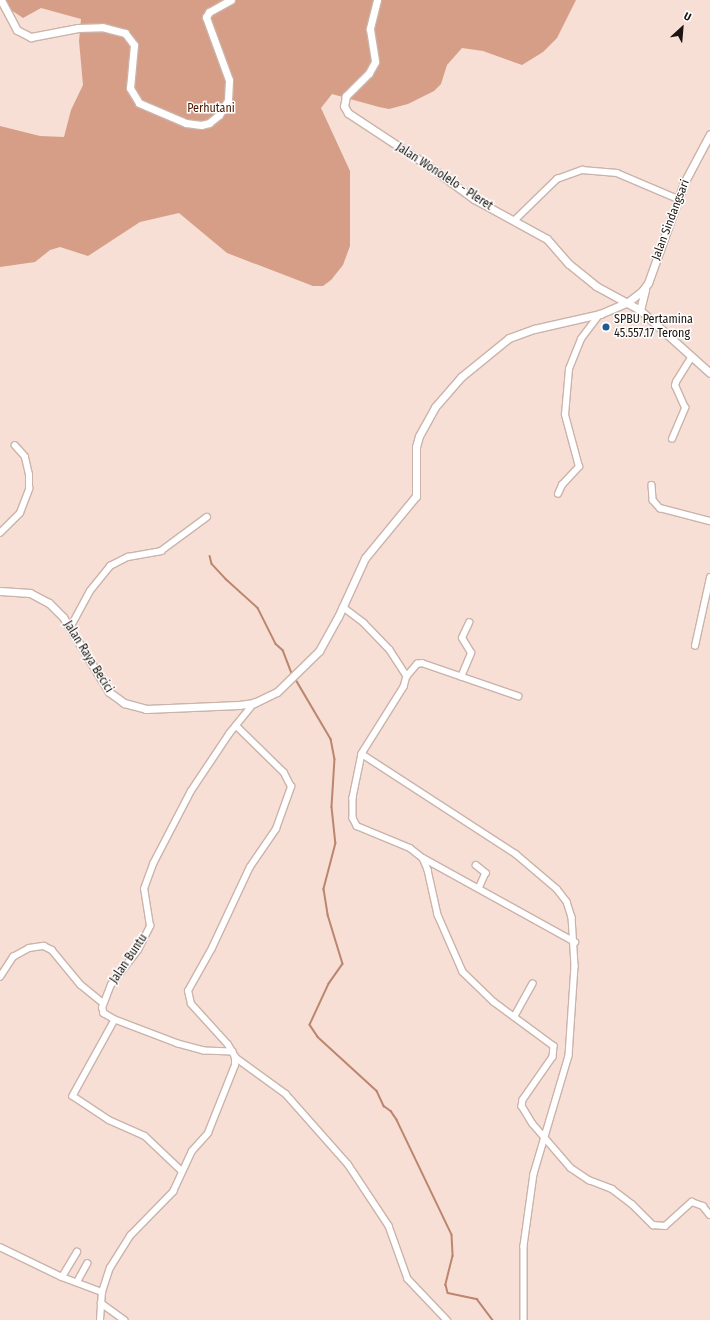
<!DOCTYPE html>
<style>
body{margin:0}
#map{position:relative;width:710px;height:1320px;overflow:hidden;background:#f7dfd5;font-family:"Fira Sans Condensed",sans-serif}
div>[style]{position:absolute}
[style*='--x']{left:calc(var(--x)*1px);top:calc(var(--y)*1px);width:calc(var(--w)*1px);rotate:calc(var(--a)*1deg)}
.forest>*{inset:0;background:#d69e86}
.stream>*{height:1.5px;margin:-0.75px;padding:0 0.75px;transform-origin:0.75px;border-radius:0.75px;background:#bc856e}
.roads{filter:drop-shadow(1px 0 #cab3aa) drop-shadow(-1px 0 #cab3aa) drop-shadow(0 1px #cab3aa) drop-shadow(0 -1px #cab3aa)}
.minor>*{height:5.5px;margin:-2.75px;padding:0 2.75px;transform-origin:2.75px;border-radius:2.75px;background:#fff}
.major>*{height:7px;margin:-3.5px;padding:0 3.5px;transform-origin:3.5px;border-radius:3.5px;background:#fff}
.dots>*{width:11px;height:11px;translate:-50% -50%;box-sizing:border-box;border:2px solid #fff;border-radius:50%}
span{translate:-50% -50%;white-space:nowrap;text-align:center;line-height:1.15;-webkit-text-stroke:3px #fff;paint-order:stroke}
.park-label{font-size:12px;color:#4d1a01}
.street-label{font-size:12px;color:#1c1410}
.poi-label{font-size:12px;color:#1c1410}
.left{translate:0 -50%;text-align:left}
.north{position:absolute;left:662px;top:8px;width:40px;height:40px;-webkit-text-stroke:3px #fff;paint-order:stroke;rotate:26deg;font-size:11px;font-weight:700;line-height:16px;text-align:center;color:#1c1410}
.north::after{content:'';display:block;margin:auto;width:14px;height:18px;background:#1c1410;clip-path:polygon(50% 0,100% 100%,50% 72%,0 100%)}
</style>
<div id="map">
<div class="forest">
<i style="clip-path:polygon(5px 0,576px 0,557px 38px,543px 52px,522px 65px,483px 51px,462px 48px,447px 65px,441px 84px,434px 91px,408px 104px,389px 109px,379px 107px,332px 94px,321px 108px,350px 171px,350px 246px,343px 265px,331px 280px,323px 286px,313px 286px,227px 253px,179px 213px,140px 222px,88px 256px,60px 247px,50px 250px,35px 262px,0 267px,0 126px,40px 136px,64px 137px,71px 110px,83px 85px,79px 41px,81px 19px,41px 8px,23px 18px,11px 10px)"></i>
</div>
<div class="stream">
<i style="--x:210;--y:556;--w:8;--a:76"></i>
<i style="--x:212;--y:564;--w:21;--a:47"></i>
<i style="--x:226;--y:579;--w:43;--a:42.2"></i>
<i style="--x:258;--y:608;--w:40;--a:63.4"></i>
<i style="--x:276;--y:644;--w:9;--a:41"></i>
<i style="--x:283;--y:650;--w:25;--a:69"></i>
<i style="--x:295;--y:678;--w:71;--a:59.5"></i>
<i style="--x:331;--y:739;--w:20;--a:79"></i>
<i style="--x:335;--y:759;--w:48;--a:93.6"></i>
<i style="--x:332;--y:807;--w:36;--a:84"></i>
<i style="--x:336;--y:843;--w:48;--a:104.6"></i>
<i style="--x:324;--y:889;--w:26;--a:81"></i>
<i style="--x:328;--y:915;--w:51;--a:73"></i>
<i style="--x:343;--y:964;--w:24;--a:125"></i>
<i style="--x:329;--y:984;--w:45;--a:114.9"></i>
<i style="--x:310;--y:1025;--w:14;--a:56"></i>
<i style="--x:318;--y:1037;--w:80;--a:42.5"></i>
<i style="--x:377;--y:1091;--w:17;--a:65"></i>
<i style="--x:384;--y:1106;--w:9;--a:36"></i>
<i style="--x:391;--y:1111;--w:11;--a:56"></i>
<i style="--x:397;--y:1120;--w:127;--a:64.4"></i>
<i style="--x:452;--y:1235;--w:21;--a:87"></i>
<i style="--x:453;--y:1256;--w:30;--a:104"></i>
<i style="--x:446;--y:1285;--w:8;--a:76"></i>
<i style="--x:448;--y:1293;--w:30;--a:12"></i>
<i style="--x:477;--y:1299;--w:26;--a:53"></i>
</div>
<div class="roads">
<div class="minor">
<i style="--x:515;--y:220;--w:59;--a:-44.3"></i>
<i style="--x:557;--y:179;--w:27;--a:-20"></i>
<i style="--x:582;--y:170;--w:35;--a:5"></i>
<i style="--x:617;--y:173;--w:66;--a:23.1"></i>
<i style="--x:672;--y:439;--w:34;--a:-67"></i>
<i style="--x:685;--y:408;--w:24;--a:-114"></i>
<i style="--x:675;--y:386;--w:4;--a:-76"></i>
<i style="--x:676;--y:382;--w:28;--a:-58"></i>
<i style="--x:652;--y:485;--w:15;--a:86"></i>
<i style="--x:653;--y:500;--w:11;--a:49"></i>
<i style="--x:660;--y:508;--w:52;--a:14.6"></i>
<i style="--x:558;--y:494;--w:10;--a:-66"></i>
<i style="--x:562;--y:485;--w:25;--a:-47"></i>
<i style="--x:579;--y:467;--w:54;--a:-105.1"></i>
<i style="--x:565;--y:415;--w:46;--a:-85"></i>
<i style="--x:569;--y:369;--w:32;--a:-68"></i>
<i style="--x:581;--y:339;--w:31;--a:-53"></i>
<i style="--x:0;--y:533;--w:28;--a:-45"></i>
<i style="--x:20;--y:513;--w:26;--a:-69"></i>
<i style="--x:29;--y:489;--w:14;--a:-90"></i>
<i style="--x:29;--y:475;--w:18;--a:-103"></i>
<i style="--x:25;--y:457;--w:15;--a:-132"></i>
<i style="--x:343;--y:607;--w:26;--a:37"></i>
<i style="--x:364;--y:623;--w:37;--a:46"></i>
<i style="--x:390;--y:650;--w:31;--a:57"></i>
<i style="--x:407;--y:676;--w:11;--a:105"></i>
<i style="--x:404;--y:687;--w:79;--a:122.1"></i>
<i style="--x:362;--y:754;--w:184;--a:33"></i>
<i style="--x:516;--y:854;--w:54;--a:40.5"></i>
<i style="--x:557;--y:889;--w:16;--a:52"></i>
<i style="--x:567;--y:902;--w:16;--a:72"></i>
<i style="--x:572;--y:917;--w:49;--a:86.5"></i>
<i style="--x:575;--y:966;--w:90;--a:93.8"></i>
<i style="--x:569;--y:1056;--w:123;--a:106.5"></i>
<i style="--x:534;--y:1174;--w:73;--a:97.9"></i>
<i style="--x:524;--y:1246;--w:74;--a:90"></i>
<i style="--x:70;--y:628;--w:42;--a:-61.6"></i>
<i style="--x:90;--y:591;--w:32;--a:-51"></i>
<i style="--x:110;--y:566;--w:20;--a:-27"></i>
<i style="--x:128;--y:557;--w:34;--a:-10"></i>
<i style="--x:161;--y:551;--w:57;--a:-36.5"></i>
<i style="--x:695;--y:646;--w:70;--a:-77.6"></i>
<i style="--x:407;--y:676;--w:16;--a:-50"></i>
<i style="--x:417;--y:664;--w:5;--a:-11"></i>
<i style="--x:422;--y:663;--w:102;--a:19"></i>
<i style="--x:461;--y:677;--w:26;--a:-67"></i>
<i style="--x:471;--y:653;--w:17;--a:-121"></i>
<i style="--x:462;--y:638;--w:17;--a:-65"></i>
<i style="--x:362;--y:754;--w:45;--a:101.6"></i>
<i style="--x:353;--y:798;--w:20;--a:90"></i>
<i style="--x:353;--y:818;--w:9;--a:63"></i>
<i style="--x:357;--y:826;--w:57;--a:22.5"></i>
<i style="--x:410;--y:848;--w:16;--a:38"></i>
<i style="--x:423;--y:858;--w:13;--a:67"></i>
<i style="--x:428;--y:870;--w:46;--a:77.5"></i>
<i style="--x:438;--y:915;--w:62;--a:66.3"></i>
<i style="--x:463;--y:972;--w:43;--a:44.1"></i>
<i style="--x:494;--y:1002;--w:74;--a:36.3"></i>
<i style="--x:554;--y:1046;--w:11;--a:95"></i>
<i style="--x:553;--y:1057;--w:52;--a:124.9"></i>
<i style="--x:523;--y:1100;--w:6;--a:99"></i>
<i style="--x:522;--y:1106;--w:21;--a:59"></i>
<i style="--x:533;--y:1124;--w:58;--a:49.2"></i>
<i style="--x:571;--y:1168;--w:22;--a:34"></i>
<i style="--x:589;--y:1180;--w:25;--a:21"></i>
<i style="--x:612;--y:1189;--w:25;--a:37"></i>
<i style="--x:632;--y:1204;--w:30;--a:45"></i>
<i style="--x:653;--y:1225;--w:12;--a:5"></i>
<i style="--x:665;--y:1226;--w:36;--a:-42"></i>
<i style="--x:692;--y:1202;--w:12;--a:20"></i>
<i style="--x:703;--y:1206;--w:11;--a:52"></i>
<i style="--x:423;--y:858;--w:174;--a:28.9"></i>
<i style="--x:476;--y:865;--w:13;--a:39"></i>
<i style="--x:486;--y:873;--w:17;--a:114"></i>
<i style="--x:0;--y:977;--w:24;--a:-57"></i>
<i style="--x:13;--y:957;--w:18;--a:-29"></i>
<i style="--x:29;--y:948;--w:15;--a:-8"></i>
<i style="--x:44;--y:946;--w:9;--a:27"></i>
<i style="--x:52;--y:950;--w:45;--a:50.4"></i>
<i style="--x:81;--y:985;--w:28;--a:39"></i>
<i style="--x:514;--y:1017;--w:38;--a:-61"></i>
<i style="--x:115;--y:1020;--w:87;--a:118.9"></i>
<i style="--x:73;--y:1096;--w:43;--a:33.7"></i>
<i style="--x:109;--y:1120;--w:39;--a:24"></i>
<i style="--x:145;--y:1136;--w:51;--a:43.4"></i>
<i style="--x:233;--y:1052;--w:29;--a:-178"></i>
<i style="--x:204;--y:1051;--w:27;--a:-165"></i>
<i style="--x:178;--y:1044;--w:67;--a:-159.1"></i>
<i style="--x:115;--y:1020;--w:13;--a:-151"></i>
<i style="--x:104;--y:1014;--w:6;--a:-108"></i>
<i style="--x:102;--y:1008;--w:25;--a:-69"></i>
<i style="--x:111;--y:985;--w:44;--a:-52.4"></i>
<i style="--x:138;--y:950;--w:27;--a:-63"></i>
<i style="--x:150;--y:926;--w:37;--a:-99"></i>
<i style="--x:144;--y:889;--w:27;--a:-70"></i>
<i style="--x:153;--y:864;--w:82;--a:-62.5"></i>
<i style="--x:191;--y:791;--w:69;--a:-56.3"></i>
<i style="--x:229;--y:734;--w:40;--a:-51"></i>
<i style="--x:235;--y:1057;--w:63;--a:36"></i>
<i style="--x:286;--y:1094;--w:94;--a:48.5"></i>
<i style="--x:348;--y:1164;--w:74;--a:56.5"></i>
<i style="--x:389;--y:1226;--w:56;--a:70.3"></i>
<i style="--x:408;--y:1279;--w:57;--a:46.4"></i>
<i style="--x:0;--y:1247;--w:69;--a:25.8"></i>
<i style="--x:62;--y:1277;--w:43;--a:20.6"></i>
<i style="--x:62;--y:1277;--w:29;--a:-59"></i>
<i style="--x:77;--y:1282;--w:21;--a:-61"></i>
<i style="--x:101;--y:1303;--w:29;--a:36"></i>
<i style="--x:100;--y:1320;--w:28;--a:-86"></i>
<i style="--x:102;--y:1292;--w:25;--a:-72"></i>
<i style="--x:110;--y:1268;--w:38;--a:-58"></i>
<i style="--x:130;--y:1236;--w:62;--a:-45.7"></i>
<i style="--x:173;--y:1192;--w:45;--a:-65.1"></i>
<i style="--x:192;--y:1151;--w:24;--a:-48"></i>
<i style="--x:208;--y:1133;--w:73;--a:-68.3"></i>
<i style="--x:235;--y:1065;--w:8;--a:-90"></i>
<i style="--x:235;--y:1057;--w:14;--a:-120"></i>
<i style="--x:228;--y:1045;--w:55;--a:-132.1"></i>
<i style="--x:191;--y:1004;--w:13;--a:-103"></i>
<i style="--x:188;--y:991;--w:49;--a:-60.8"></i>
<i style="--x:212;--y:948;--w:89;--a:-64.9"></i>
<i style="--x:250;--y:867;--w:46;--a:-55.6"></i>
<i style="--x:276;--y:829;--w:45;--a:-70.3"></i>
<i style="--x:291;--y:787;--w:16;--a:-117"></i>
<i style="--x:284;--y:773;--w:67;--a:-135.6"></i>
</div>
<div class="major">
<i style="--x:1;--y:0;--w:34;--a:62"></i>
<i style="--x:17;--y:30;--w:16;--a:27"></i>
<i style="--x:31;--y:37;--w:48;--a:-10.8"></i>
<i style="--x:78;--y:28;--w:24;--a:-2"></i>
<i style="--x:102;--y:27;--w:24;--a:15"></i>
<i style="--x:125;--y:33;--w:15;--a:53"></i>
<i style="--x:134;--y:45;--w:43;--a:95.3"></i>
<i style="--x:130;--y:88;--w:17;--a:59"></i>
<i style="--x:139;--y:103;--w:51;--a:23.1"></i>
<i style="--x:186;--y:123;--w:15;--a:8"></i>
<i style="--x:201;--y:125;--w:8;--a:-14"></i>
<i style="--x:209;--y:123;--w:13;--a:-39"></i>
<i style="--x:219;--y:115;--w:17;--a:-59"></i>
<i style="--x:228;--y:100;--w:20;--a:-87"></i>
<i style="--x:229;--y:80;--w:67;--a:-110.1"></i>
<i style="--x:206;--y:17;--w:6;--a:-59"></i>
<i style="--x:209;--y:12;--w:25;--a:-29"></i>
<i style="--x:377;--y:0;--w:30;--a:104"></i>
<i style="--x:370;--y:29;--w:33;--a:81"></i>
<i style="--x:375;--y:62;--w:13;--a:119"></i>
<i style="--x:369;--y:73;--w:33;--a:135"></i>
<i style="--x:346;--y:96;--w:10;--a:101"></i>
<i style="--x:344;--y:106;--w:8;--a:60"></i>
<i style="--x:348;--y:113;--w:102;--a:33.4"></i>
<i style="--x:433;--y:169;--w:51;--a:36.2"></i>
<i style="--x:474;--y:199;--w:83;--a:28.7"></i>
<i style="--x:547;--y:239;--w:33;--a:49"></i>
<i style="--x:569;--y:264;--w:35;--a:39"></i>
<i style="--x:596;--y:286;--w:50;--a:28.6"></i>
<i style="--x:640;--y:310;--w:94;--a:42"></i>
<i style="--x:640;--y:310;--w:21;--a:-76"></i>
<i style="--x:0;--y:591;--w:30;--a:4"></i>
<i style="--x:30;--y:593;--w:21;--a:28"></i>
<i style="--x:49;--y:603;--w:20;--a:45"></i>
<i style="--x:63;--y:617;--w:88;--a:58.5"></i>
<i style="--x:109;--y:692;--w:19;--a:36"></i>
<i style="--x:124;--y:703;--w:23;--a:15"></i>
<i style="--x:146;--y:709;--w:93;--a:-2.5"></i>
<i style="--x:239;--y:705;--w:15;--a:-8"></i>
<i style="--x:254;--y:703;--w:25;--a:-26"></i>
<i style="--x:277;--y:692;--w:59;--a:-44.3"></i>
<i style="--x:319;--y:651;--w:39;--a:-61"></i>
<i style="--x:338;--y:617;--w:65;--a:-65.4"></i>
<i style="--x:365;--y:558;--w:80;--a:-50.6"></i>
<i style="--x:416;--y:496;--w:49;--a:-90"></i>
<i style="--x:416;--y:447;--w:11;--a:-75"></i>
<i style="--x:419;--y:436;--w:33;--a:-61"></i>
<i style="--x:435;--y:407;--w:40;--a:-49"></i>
<i style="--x:461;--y:377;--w:62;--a:-39.1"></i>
<i style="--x:509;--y:338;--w:27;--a:-20"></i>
<i style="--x:534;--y:329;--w:68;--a:-12.8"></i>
<i style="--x:600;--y:314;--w:30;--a:-23"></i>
<i style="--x:628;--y:302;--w:18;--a:-38"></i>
<i style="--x:642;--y:291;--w:10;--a:-53"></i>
<i style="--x:648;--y:283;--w:106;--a:-70.2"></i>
<i style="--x:684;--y:183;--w:55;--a:-62"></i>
</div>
</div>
<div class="dots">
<i style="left:606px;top:327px;background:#225b92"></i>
</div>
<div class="park-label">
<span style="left:211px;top:109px">Perhutani</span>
</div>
<div class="street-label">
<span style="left:444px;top:177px;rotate:33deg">Jalan Wonolelo - Pleret</span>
<span style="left:671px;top:220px;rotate:-69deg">Jalan Sindangsari</span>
<span style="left:88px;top:657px;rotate:58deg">Jalan Raya Becici</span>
<span style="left:129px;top:959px;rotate:-56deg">Jalan Buntu</span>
</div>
<div class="poi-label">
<span class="left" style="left:614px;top:327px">SPBU Pertamina<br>45.557.17 Terong</span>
</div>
<div class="north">U</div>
</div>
